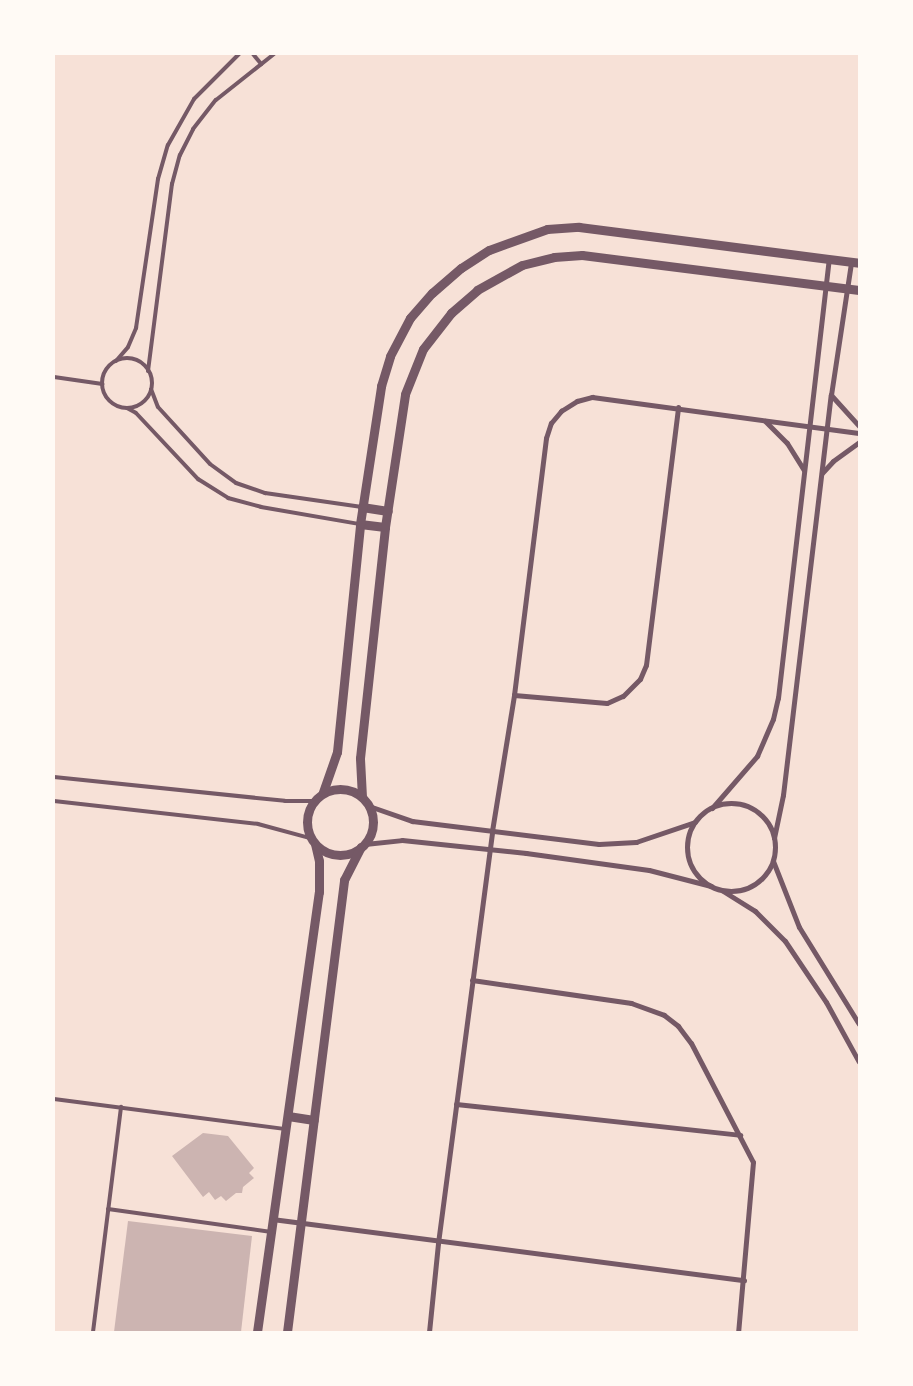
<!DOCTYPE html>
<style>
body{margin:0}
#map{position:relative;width:913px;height:1386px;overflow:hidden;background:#f7e1d7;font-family:Barlow,sans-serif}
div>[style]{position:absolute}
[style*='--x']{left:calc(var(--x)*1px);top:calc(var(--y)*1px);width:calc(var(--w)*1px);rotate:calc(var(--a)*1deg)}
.building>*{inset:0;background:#ccb4b1}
.service>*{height:4px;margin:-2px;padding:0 2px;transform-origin:2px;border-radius:2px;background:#755966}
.service>.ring{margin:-2px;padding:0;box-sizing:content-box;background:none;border:4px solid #755966;border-radius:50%}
.minor>*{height:5px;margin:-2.5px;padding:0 2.5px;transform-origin:2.5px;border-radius:2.5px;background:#755966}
.minor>.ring{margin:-2.5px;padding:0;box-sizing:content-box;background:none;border:5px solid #755966;border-radius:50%}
.tertiary>*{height:9px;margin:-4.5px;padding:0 4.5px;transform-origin:4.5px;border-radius:4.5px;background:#755966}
.tertiary>.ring{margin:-4.5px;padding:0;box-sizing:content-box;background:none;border:9px solid #755966;border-radius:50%}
span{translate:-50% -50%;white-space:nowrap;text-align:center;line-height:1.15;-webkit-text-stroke:4px #fffaf5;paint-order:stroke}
.frame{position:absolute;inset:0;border:55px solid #fffaf5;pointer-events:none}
</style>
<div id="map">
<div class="building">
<i style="clip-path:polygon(203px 1133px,228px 1136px,254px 1168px,249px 1173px,254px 1178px,243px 1187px,242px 1193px,236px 1193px,226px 1201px,221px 1196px,215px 1200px,209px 1192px,203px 1197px,172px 1156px)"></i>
<i style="clip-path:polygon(128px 1221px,252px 1236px,241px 1332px,114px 1332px)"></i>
</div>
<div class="service">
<i style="--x:253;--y:54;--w:13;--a:51"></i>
<i class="ring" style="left:102px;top:358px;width:46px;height:46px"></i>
<i style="--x:116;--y:361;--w:18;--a:-49"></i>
<i style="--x:128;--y:347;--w:21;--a:-67"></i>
<i style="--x:136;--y:328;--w:151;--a:-81.6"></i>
<i style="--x:158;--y:179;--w:35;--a:-74"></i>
<i style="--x:168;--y:145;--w:53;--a:-60.5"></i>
<i style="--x:194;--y:99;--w:64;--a:-45"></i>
<i style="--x:148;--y:371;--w:189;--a:-82.7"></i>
<i style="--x:172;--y:184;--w:30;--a:-75"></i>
<i style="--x:180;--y:155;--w:29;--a:-63"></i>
<i style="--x:193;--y:129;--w:37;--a:-52"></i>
<i style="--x:216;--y:100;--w:74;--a:-38.4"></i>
<i style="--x:54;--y:377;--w:49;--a:8.3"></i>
<i style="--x:151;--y:389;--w:19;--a:69"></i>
<i style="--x:158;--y:407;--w:77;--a:47.6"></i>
<i style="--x:210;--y:464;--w:32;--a:36"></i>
<i style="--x:236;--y:483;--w:31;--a:19"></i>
<i style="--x:265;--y:493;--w:98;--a:8.2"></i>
<i style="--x:127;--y:408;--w:10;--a:29"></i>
<i style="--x:136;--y:413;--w:91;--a:46.8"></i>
<i style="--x:198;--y:479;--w:36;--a:32"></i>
<i style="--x:228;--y:498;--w:34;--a:15"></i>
<i style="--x:261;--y:507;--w:99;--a:9.8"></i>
<i style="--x:54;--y:777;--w:232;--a:5.9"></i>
<i style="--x:285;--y:801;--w:28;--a:0"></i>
<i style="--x:54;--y:801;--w:205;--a:6.4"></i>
<i style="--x:258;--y:824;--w:54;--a:15.1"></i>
<i style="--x:54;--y:1099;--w:234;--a:7.4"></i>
<i style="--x:108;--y:1209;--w:165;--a:8"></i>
<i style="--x:93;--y:1332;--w:227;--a:-82.9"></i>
</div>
<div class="minor">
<i style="--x:831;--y:395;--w:42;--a:47.9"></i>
<i style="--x:765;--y:421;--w:31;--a:45"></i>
<i style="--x:787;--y:443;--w:32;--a:58"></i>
<i style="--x:822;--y:473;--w:16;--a:-47"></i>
<i style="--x:833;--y:461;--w:32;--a:-36"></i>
<i style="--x:514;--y:695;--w:93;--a:4.9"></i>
<i style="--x:607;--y:703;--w:17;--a:-24"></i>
<i style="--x:623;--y:696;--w:24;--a:-45"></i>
<i style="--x:640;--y:679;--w:15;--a:-67"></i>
<i style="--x:646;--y:665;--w:260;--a:-82.9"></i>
<i class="ring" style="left:687px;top:803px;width:83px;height:83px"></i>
<i style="--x:369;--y:806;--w:46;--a:19.2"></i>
<i style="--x:412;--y:821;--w:188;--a:7"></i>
<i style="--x:599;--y:844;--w:37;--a:-3"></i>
<i style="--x:636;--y:842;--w:62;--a:-18.7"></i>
<i style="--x:712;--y:808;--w:69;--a:-49.1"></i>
<i style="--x:757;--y:756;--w:40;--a:-66.6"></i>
<i style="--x:773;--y:719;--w:22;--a:-77"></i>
<i style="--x:778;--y:698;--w:442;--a:-83.4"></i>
<i style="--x:774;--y:838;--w:44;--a:-78.2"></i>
<i style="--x:783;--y:795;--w:403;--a:-83.2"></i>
<i style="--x:831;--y:395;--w:134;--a:-81.4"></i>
<i style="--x:365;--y:844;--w:37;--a:-6"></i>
<i style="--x:402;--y:840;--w:125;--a:6"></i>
<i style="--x:526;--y:853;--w:124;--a:7.9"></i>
<i style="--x:649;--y:870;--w:64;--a:14.5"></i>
<i style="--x:773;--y:861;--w:71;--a:68.5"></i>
<i style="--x:799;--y:927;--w:114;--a:58.3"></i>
<i style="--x:723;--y:891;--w:38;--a:32"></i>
<i style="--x:755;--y:911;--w:42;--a:45"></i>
<i style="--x:785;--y:941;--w:73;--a:56.1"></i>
<i style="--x:826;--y:1002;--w:68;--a:61.2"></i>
<i style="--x:472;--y:980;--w:161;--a:8.2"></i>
<i style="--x:631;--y:1003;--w:35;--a:20"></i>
<i style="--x:664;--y:1015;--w:18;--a:38"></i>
<i style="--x:678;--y:1026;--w:21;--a:53"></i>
<i style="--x:691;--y:1043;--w:134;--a:62.5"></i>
<i style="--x:753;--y:1162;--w:171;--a:95"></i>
<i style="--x:456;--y:1104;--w:286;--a:6.2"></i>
<i style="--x:272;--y:1219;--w:476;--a:7.4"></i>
<i style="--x:429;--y:1332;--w:89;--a:-84.2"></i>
<i style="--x:438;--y:1243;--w:416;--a:-82.5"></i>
<i style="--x:492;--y:831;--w:138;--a:-80.8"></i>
<i style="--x:514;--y:695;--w:259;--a:-82.9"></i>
<i style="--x:546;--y:438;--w:16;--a:-72"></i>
<i style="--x:551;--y:423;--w:16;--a:-50"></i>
<i style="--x:561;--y:411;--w:19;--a:-32"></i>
<i style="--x:577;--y:401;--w:16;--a:-15"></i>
<i style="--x:592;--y:397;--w:269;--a:7.7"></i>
</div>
<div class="tertiary">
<i style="--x:362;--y:507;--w:26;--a:9"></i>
<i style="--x:360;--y:524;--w:25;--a:7"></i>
<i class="ring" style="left:307px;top:789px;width:57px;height:57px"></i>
<i style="--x:323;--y:792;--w:42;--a:-70.7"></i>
<i style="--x:337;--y:752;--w:229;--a:-84.2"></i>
<i style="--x:360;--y:524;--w:140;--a:-81.3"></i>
<i style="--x:381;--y:386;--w:31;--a:-73"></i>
<i style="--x:390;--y:356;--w:43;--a:-62.2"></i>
<i style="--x:410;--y:318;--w:33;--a:-49"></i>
<i style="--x:432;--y:293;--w:38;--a:-41"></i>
<i style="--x:461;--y:268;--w:33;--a:-33"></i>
<i style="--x:489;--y:250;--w:62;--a:-19.9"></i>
<i style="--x:547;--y:229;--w:32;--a:-4"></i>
<i style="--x:579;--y:227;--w:282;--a:7.3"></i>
<i style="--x:362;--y:797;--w:39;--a:-93"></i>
<i style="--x:360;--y:758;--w:232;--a:-83.8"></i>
<i style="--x:385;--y:527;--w:134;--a:-81.4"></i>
<i style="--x:405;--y:394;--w:48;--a:-68.2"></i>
<i style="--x:423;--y:349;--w:46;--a:-52.1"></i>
<i style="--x:451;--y:313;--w:35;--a:-41"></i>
<i style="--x:477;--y:290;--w:51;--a:-29.1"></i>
<i style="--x:522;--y:265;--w:33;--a:-14"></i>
<i style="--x:554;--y:257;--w:28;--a:-4"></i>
<i style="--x:582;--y:255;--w:279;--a:7.2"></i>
<i style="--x:288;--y:1116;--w:26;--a:9"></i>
<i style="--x:257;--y:1332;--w:444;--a:-82"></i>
<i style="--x:319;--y:892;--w:31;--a:-90"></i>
<i style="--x:319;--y:861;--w:17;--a:-103"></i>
<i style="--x:287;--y:1332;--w:456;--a:-82.8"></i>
<i style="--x:344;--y:880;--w:37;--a:-63"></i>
</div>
<div class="frame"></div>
</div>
